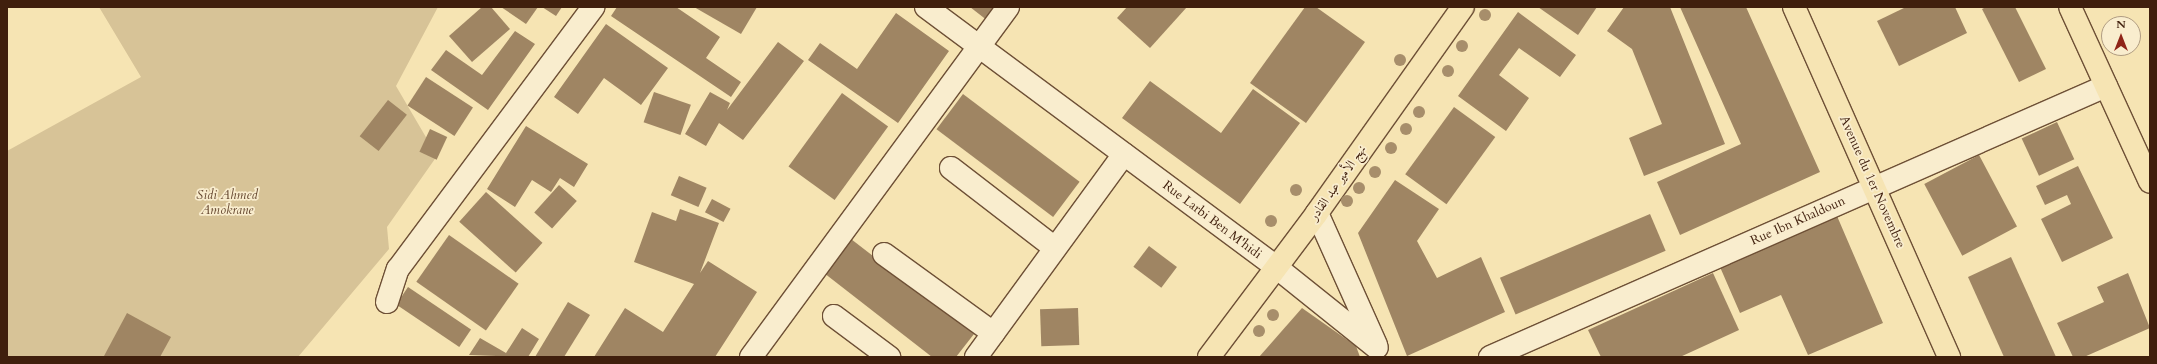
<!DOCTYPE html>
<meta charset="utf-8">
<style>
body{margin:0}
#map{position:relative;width:2157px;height:364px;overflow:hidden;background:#f6e4b3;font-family:Cardo,Amiri,serif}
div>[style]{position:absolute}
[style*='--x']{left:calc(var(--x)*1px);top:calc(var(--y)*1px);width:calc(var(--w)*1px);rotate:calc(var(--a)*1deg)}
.green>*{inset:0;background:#d7c397}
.building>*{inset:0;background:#9f8563;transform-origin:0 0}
.roads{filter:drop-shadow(1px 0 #6e5036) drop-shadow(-1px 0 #6e5036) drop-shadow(0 1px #6e5036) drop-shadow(0 -1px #6e5036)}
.minor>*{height:22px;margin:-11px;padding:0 11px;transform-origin:11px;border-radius:11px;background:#f9edce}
.major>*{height:22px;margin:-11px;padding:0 11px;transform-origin:11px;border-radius:11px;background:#f6e4b3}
.trees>*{width:12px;height:12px;margin:-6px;border-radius:50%;background:#a78e6b}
span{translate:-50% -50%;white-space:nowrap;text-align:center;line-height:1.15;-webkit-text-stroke:3.5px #f9edce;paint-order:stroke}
.street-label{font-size:13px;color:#401f0d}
.park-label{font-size:13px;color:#664830;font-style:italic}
.frame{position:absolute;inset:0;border:8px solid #401f0d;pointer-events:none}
.north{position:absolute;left:2101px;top:16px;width:40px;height:40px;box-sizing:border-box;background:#f9edce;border:1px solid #af9b81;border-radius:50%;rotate:0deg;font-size:11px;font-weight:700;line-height:16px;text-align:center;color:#401f0d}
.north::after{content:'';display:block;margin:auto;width:14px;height:18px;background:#8f2418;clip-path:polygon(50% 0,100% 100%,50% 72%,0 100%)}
</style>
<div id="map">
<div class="green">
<i style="clip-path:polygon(99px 7px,438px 7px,396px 86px,437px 156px,387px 227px,389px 249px,298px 357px,7px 357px,7px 151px,141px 77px)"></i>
</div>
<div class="building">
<i style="clip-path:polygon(482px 7px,491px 7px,510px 29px,472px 62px,449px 36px)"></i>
<i style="clip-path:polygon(501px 7px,538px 7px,526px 24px)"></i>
<i style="clip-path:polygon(542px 7px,562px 7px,556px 16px)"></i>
<i style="clip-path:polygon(617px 7px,676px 7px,720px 37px,706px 58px,741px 82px,731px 97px,611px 16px)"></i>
<i style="clip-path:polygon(694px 7px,757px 7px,741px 34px)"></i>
<i style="clip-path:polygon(970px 7px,999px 7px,988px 21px)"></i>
<i style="clip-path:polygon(1127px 7px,1187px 7px,1150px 48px,1117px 18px)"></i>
<i style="clip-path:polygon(1305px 7px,1316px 7px,1365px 42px,1306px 123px,1250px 83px)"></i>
<i style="clip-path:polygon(1538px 7px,1597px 7px,1578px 35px)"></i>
<i style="clip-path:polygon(1624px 7px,1670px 7px,1725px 144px,1644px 176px,1629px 138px,1662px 124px,1632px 49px,1607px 31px)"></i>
<i style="clip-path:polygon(1680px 7px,1746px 7px,1820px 172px,1680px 235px,1657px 182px,1741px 144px)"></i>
<i style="clip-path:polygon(1906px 7px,1955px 7px,1967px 33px,1899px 66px,1877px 21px)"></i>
<i style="clip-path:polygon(1986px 7px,2015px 7px,2046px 69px,2019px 82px,1982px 9px)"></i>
<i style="clip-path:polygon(1518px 12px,1576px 55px,1560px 77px,1519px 48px,1499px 75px,1529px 98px,1506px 131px,1458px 96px)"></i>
<i style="clip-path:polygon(896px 13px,949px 51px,898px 123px,808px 60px,820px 43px,857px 69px)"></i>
<i style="clip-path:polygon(606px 24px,668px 68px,641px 105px,604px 78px,578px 114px,554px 97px)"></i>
<i style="clip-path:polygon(515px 31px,535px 44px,488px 110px,431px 70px,446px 50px,482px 75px)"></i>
<i style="clip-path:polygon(778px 42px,804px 61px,743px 140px,719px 123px,706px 146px,685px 134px,710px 92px,730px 103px,727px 110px)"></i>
<i style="left:426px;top:77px;width:56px;height:34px;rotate:33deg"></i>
<i style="clip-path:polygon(1150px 81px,1221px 133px,1253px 89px,1300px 123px,1240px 204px,1122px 118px)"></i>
<i style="left:654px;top:92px;width:39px;height:32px;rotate:19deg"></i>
<i style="left:842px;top:93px;width:57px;height:91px;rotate:36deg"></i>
<i style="left:963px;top:94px;width:146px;height:44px;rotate:37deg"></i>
<i style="left:388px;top:100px;width:24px;height:46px;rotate:38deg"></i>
<i style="left:1454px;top:107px;width:51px;height:83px;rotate:36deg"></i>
<i style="left:2057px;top:122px;width:41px;height:39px;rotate:65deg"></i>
<i style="clip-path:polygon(526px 126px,588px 164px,574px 187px,560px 178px,551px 192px,532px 180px,515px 207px,487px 189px)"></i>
<i style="left:430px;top:129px;width:19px;height:25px;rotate:25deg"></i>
<i style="left:1979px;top:155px;width:81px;height:62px;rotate:62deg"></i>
<i style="clip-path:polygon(2078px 166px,2113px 238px,2062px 262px,2041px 219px,2071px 204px,2067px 195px,2045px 205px,2036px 186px)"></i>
<i style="left:679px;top:176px;width:30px;height:21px;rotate:23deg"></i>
<i style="clip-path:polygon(1395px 180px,1439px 209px,1417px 241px,1437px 278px,1481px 257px,1505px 312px,1407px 356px,1358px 233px)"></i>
<i style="left:559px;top:185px;width:24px;height:37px;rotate:42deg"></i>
<i style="left:486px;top:192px;width:76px;height:40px;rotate:42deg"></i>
<i style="left:712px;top:199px;width:21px;height:15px;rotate:28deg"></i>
<i style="clip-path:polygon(680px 209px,719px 223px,700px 273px,708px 261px,757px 292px,715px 357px,594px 357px,625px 308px,663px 332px,694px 284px,634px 262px,652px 212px,676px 221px)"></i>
<i style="left:1650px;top:214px;width:40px;height:163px;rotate:67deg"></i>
<i style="clip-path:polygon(1837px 216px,1883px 323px,1808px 355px,1781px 295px,1740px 313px,1720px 267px)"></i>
<i style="left:449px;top:235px;width:85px;height:57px;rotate:35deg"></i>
<i style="clip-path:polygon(851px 239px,974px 334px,956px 357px,932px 357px,824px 273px)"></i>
<i style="left:1149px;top:246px;width:35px;height:26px;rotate:37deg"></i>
<i style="clip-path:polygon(2011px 257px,2056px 357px,2004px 357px,1968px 277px)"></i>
<i style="clip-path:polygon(1713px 273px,1739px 330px,1680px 357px,1601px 357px,1588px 330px)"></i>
<i style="clip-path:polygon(2128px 273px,2150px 328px,2084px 357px,2073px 357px,2057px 323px,2104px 302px,2097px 287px)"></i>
<i style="left:408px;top:287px;width:76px;height:21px;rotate:34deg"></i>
<i style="clip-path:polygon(568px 302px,590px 315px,564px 357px,535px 357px)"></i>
<i style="left:1078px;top:308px;width:37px;height:38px;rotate:88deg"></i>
<i style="clip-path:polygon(1302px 308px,1356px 346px,1360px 357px,1259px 357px)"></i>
<i style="clip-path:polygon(127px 313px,171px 337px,160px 357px,104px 356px)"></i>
<i style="clip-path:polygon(522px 328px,539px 339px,528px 357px,469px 355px,480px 338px,506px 353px)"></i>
</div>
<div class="roads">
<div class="minor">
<i style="--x:926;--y:7;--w:436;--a:36.6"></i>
<i style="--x:1276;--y:267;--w:129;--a:38.7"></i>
<i style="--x:951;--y:168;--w:131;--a:37.6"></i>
<i style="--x:1317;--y:213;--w:145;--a:65.9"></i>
<i style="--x:884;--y:254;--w:135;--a:35.9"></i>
<i style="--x:387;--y:302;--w:35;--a:-72"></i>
<i style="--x:398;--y:269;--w:327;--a:-53.3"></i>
<i style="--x:834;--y:316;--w:69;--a:36.7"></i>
<i style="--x:751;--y:357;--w:434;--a:-53.7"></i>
<i style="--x:976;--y:357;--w:251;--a:-53.9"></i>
<i style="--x:1490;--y:357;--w:673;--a:-23.75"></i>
</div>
<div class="major">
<i style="--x:1794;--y:7;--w:383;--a:66.1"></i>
<i style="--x:2070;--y:7;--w:192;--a:65.4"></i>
<i style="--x:1209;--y:357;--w:180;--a:-53.1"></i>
<i style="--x:1317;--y:213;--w:252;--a:-54.7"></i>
</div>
</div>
<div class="trees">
<i style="left:1485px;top:15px"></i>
<i style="left:1462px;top:46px"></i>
<i style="left:1400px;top:60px"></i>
<i style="left:1448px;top:71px"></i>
<i style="left:1419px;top:112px"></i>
<i style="left:1406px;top:129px"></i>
<i style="left:1391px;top:148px"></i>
<i style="left:1375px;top:172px"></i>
<i style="left:1359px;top:188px"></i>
<i style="left:1296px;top:190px"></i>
<i style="left:1347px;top:201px"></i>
<i style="left:1271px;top:221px"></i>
<i style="left:1273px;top:315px"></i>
<i style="left:1259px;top:331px"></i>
</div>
<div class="street-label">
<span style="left:1872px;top:182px;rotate:66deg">Avenue du 1er Novembre</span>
<span style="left:1338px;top:183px;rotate:-55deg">نهج الأمير عبد القادر</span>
<span style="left:1212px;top:220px;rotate:37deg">Rue Larbi Ben M'hidi</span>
<span style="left:1798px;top:221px;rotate:-24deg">Rue Ibn Khaldoun</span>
</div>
<div class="park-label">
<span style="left:227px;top:203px">Sidi Ahmed<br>Amokrane</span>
</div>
<div class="frame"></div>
<div class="north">N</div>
</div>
